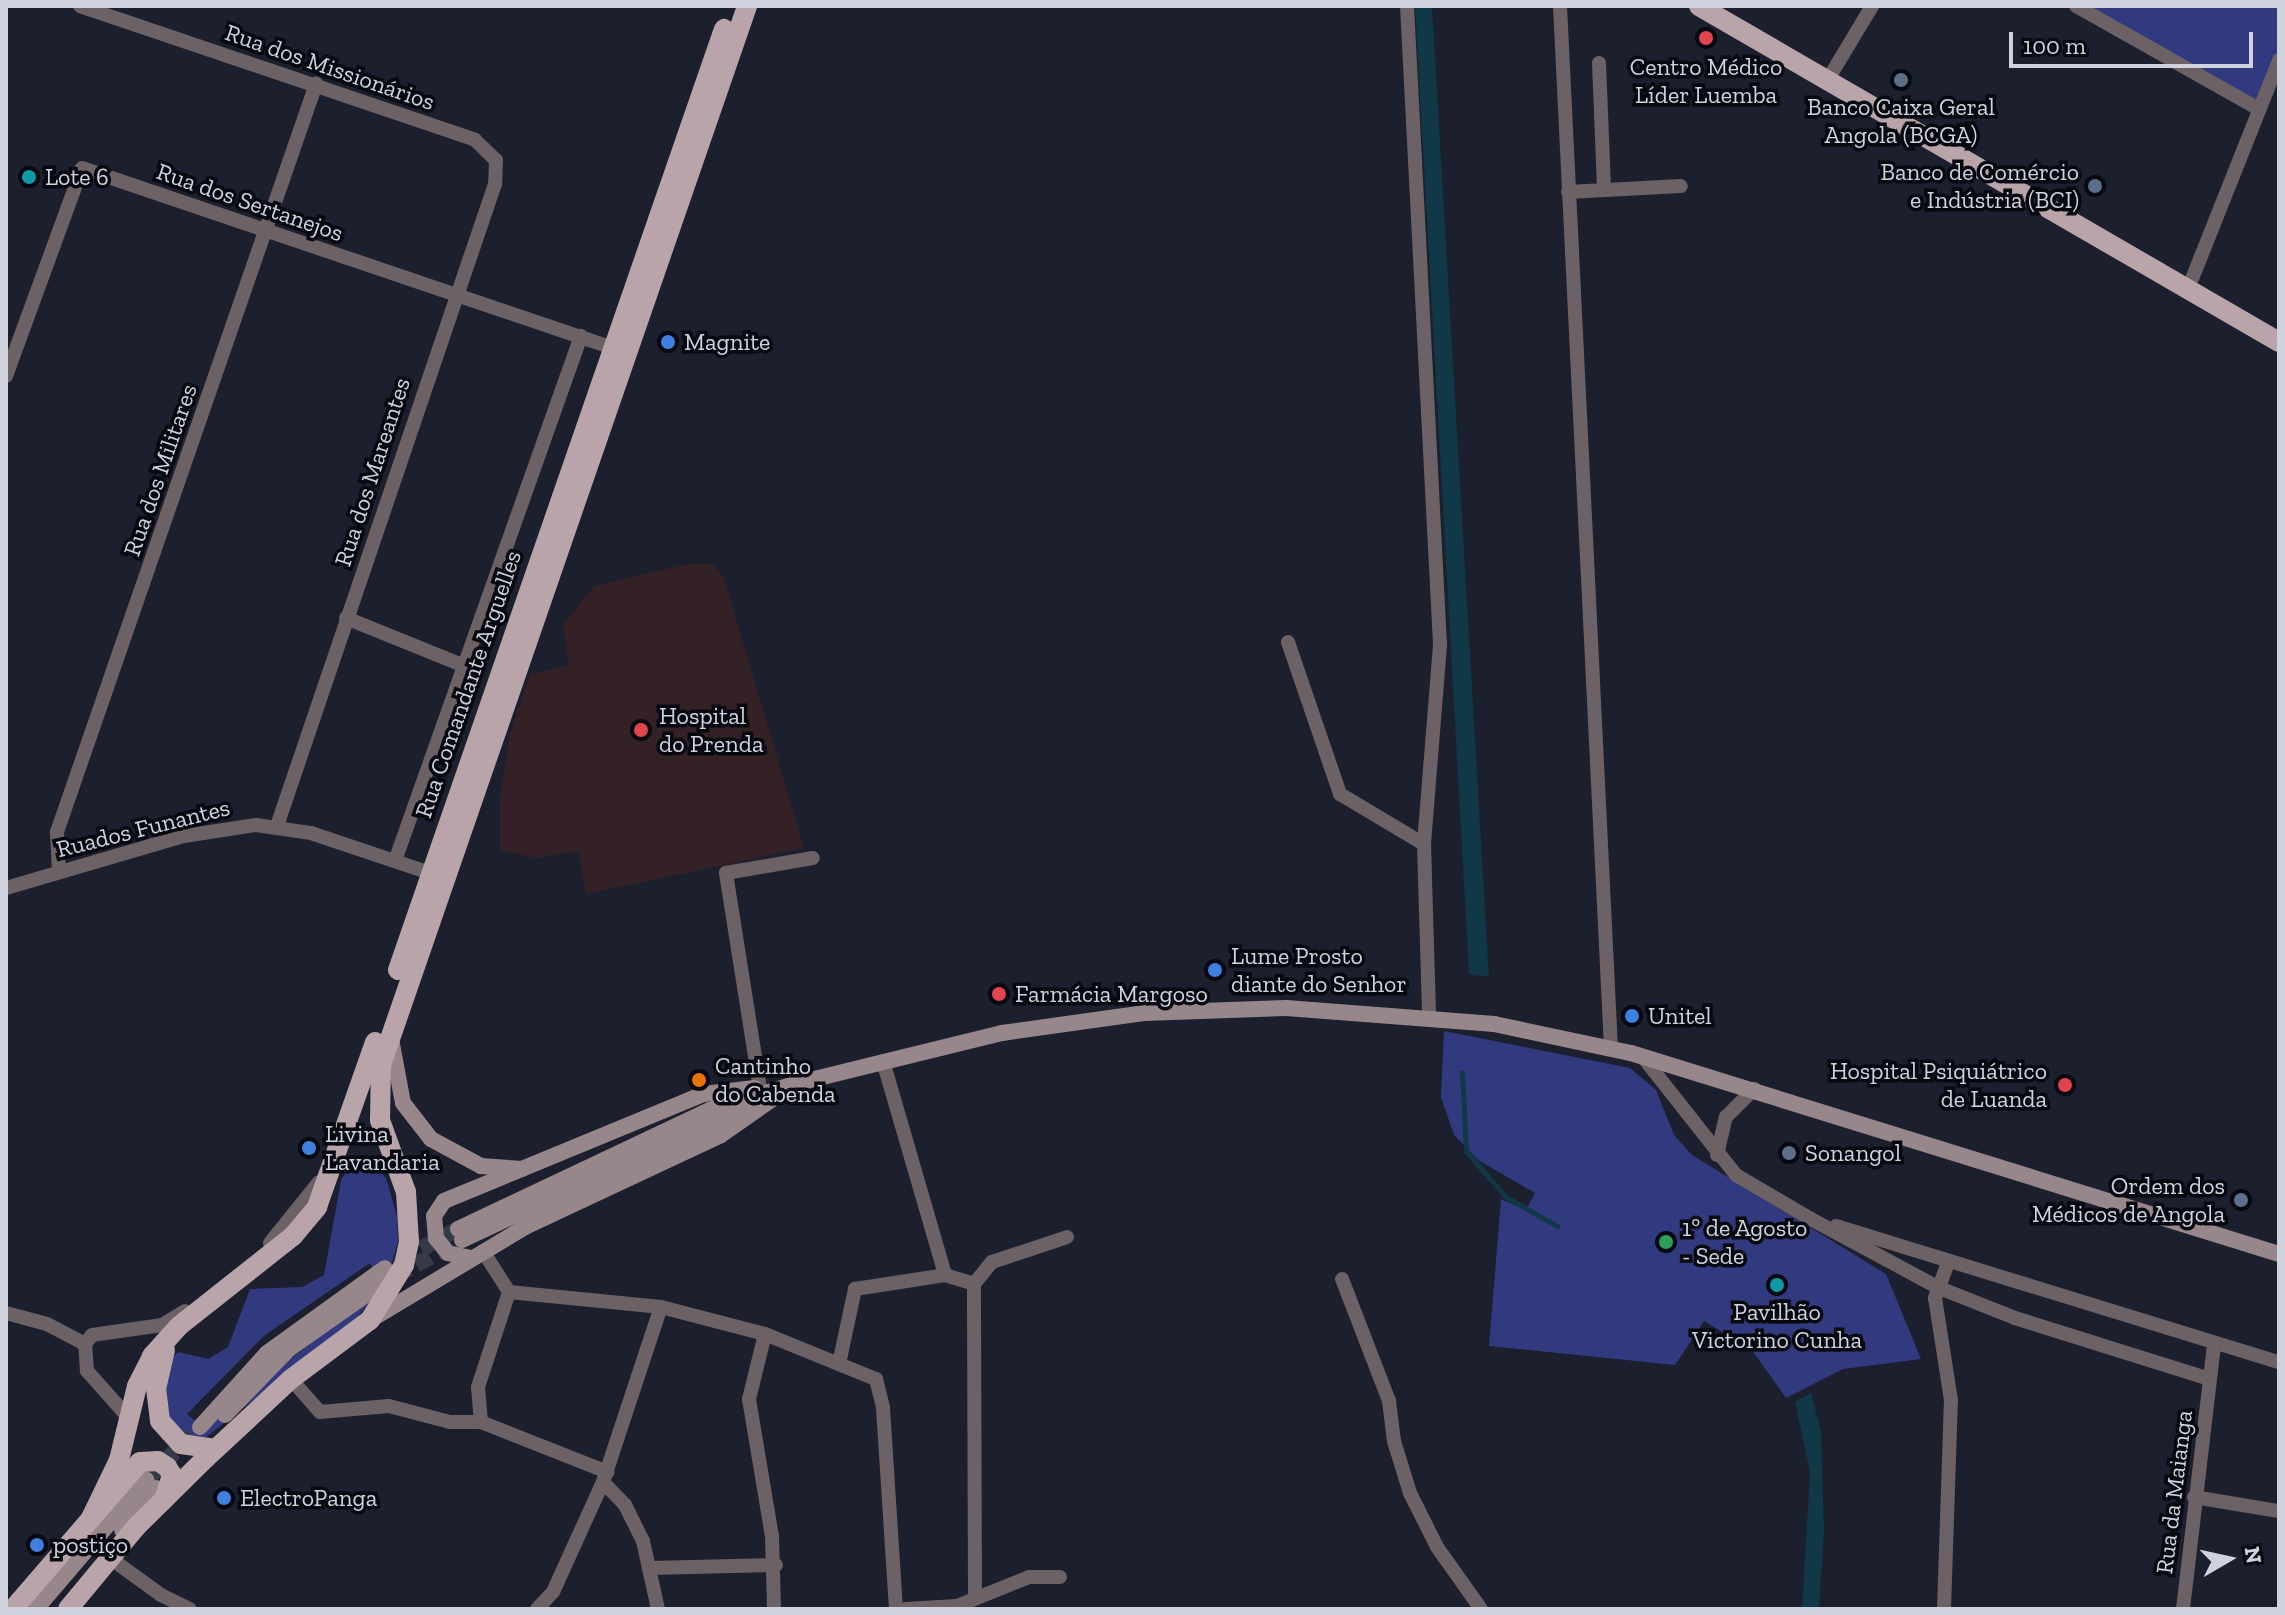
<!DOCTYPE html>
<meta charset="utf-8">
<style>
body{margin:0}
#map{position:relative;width:2285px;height:1615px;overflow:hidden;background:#1b1f2e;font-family:"Zilla Slab",serif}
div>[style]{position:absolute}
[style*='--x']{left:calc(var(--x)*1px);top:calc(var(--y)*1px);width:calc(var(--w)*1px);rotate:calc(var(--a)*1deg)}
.medical>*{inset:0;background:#342126}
.green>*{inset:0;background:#313a7e}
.water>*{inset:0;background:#113846}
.stream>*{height:5px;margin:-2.5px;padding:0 2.5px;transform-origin:2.5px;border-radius:2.5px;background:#113846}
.secondary-tunnel>*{height:16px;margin-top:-8px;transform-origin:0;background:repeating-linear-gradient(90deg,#363a48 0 16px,transparent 0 24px)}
.minor>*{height:14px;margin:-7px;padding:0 7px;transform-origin:7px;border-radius:7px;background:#6c6164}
.secondary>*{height:16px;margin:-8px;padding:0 8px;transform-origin:8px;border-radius:8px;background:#97878b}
.primary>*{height:20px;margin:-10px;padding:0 10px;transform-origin:10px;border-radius:10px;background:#b9a4a9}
.dots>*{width:22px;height:22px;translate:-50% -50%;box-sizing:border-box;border:4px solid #080910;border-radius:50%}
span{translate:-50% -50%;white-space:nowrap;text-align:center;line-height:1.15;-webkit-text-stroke:7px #080910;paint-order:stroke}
.street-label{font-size:24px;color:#d0d3de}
.poi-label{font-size:24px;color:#d0d3de}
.right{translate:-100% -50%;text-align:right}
.left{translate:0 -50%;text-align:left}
.frame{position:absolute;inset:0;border:8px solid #d0d3de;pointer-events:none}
.north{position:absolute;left:2189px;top:1519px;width:80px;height:80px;-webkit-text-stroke:6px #080910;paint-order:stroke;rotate:81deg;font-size:22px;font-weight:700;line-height:32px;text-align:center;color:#d0d3de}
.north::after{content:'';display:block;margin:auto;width:28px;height:36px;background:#d0d3de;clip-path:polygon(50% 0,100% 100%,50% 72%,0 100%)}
.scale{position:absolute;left:2009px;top:32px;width:244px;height:36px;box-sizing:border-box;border:4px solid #d0d3de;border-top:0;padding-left:10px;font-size:24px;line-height:28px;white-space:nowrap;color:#d0d3de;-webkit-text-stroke:6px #080910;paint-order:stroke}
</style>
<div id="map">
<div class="medical">
<i style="clip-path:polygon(689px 564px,713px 564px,724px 578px,804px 848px,586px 894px,579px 851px,537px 858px,500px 850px,500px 796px,510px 735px,530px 675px,569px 665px,563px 625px,594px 586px)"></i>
</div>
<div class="green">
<i style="clip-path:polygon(2077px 6px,2279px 6px,2279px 60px,2259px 109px)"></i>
<i style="clip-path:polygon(1444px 1031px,1630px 1068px,1656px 1090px,1674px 1135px,1692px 1155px,1886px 1274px,1921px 1359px,1843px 1369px,1786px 1398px,1752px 1350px,1704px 1321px,1675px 1365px,1489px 1346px,1501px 1199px,1526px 1210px,1535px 1193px,1478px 1160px,1454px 1135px,1441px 1097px)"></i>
<i style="clip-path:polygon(evenodd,363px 1165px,376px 1167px,386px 1178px,397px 1216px,398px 1241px,387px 1282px,353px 1322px,205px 1438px,175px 1432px,161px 1404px,172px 1358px,178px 1352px,208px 1359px,228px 1347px,250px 1289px,302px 1287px,324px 1275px,341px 1180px,349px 1168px,363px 1165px,370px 1263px,381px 1285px,205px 1429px,187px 1414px,265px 1335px,370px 1263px)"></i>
</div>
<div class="water">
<i style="clip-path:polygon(1415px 6px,1432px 6px,1489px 977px,1469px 974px)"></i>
<i style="clip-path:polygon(1811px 1393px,1821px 1431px,1824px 1532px,1819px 1609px,1802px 1609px,1810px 1472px,1795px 1402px)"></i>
</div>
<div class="stream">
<i style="--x:1462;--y:1072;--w:79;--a:87.1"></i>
<i style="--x:1466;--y:1151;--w:61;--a:49"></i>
<i style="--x:1506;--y:1197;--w:59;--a:29.6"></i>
</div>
<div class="secondary-tunnel">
<i style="--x:400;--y:1260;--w:66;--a:-28.1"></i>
<i style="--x:395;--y:1276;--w:69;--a:-28.4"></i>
<i style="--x:146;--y:1480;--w:76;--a:-44.5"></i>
</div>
<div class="minor">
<i style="--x:80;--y:6;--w:417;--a:18.7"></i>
<i style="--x:475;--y:140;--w:29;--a:44"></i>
<i style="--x:496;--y:160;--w:24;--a:92"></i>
<i style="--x:495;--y:184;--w:678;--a:108.76"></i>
<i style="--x:1407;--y:6;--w:640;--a:87.04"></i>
<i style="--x:1440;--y:645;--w:200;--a:94.6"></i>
<i style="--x:1424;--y:844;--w:173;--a:88.3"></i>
<i style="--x:1560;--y:6;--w:1044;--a:87.2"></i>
<i style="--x:2076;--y:6;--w:210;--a:29.4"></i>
<i style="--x:1599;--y:63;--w:127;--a:87.7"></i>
<i style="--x:1833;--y:71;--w:76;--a:-59"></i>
<i style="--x:1568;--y:192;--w:113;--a:-3"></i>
<i style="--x:2192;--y:279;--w:236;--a:-68.3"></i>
<i style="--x:6;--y:376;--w:221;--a:-69.9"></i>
<i style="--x:82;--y:168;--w:561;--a:18.73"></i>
<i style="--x:346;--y:618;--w:128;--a:22"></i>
<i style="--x:1288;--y:642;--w:161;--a:71.1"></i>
<i style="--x:1340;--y:794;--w:98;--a:30.8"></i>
<i style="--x:396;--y:858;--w:554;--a:-70.49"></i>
<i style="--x:59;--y:872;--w:40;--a:-92.9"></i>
<i style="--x:57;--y:832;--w:792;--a:-70.9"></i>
<i style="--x:6;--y:888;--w:185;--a:-16.3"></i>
<i style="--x:184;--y:836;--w:73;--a:-8.7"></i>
<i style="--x:256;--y:825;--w:56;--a:8.3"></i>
<i style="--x:311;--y:833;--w:126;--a:18.6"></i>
<i style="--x:1642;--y:1056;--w:152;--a:51.7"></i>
<i style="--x:1736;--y:1175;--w:85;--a:30.5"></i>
<i style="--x:1809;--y:1218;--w:145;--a:28.3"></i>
<i style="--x:1937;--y:1287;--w:84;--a:21.7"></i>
<i style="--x:2015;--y:1318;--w:204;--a:17.4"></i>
<i style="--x:883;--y:1061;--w:223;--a:73.8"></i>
<i style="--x:760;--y:1088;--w:218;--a:-99"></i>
<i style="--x:726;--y:873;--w:88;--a:-9.8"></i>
<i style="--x:1717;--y:1155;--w:39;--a:-77"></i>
<i style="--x:1726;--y:1117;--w:40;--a:-45"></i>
<i style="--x:1836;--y:1226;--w:463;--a:17.1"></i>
<i style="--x:270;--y:1243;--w:78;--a:-51.2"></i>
<i style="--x:483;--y:1251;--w:49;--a:57.6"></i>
<i style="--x:509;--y:1292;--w:153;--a:5.6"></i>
<i style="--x:661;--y:1307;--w:107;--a:14.6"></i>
<i style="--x:765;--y:1334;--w:120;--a:22.1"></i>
<i style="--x:876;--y:1379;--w:30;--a:76"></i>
<i style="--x:883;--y:1408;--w:201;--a:86.3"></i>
<i style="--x:1342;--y:1279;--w:131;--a:68.9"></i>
<i style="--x:1389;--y:1401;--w:40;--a:82.9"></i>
<i style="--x:1394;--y:1441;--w:54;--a:72.9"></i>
<i style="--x:1410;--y:1493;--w:60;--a:63.4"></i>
<i style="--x:1437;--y:1547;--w:76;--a:54.6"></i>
<i style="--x:6;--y:1313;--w:42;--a:15"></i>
<i style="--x:47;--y:1324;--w:43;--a:27.8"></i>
<i style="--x:765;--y:1334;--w:67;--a:103.8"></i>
<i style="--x:749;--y:1399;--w:139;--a:80.5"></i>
<i style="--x:772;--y:1536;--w:73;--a:88.4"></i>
<i style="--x:839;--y:1364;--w:77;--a:-78"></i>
<i style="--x:855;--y:1289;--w:91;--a:-8.8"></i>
<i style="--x:945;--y:1275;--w:30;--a:17"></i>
<i style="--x:291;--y:1379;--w:44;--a:48.7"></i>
<i style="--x:320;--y:1412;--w:69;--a:-5"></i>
<i style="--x:389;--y:1406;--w:63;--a:14.7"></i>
<i style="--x:450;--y:1422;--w:31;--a:0"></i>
<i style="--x:481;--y:1422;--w:136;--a:21.6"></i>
<i style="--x:128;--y:1417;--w:62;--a:-131.7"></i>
<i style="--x:87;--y:1371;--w:27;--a:-94"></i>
<i style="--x:85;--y:1344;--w:11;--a:-52"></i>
<i style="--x:92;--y:1335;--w:71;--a:-8.1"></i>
<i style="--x:162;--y:1325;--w:27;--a:-31"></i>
<i style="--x:481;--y:1422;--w:35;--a:-95"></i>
<i style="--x:478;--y:1387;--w:100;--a:-71.9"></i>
<i style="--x:603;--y:1482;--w:32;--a:46"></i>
<i style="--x:625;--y:1505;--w:40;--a:63.4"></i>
<i style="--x:643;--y:1541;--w:70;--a:77.6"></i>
<i style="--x:2194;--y:1497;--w:86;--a:9.4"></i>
<i style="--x:110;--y:1558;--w:63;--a:36"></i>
<i style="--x:161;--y:1595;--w:32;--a:26"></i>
<i style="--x:650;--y:1568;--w:126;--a:-1.4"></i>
<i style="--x:975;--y:1595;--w:311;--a:-90.2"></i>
<i style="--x:974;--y:1284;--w:28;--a:-51"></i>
<i style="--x:992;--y:1262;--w:79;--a:-18.4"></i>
<i style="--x:537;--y:1609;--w:23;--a:-47"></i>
<i style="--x:553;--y:1592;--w:121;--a:-65.6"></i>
<i style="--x:603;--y:1482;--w:184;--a:-71.7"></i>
<i style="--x:905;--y:1609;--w:52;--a:-3.3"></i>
<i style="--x:957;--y:1606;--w:78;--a:-21.9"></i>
<i style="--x:1029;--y:1577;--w:31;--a:0"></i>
<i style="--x:1944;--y:1609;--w:209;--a:-88.1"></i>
<i style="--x:1951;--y:1400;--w:103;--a:-98.9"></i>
<i style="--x:1935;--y:1298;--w:40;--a:-69.8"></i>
<i style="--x:2183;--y:1609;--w:266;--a:-83.3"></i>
</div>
<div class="secondary">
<i style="--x:391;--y:1039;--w:65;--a:79.4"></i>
<i style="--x:403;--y:1103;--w:46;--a:52.1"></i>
<i style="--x:431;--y:1139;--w:57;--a:28.4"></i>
<i style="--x:481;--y:1166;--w:41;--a:4.2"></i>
<i style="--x:458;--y:1229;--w:279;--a:-25.3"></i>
<i style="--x:710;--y:1110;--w:92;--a:-17.1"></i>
<i style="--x:798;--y:1083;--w:210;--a:-13.8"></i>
<i style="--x:1002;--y:1033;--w:143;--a:-8"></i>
<i style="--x:1144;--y:1013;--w:142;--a:-2"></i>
<i style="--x:1286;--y:1008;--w:209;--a:4.4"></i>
<i style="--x:1494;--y:1024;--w:140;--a:12"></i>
<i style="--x:1631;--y:1053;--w:678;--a:17.23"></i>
<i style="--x:462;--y:1240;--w:307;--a:-25.1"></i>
<i style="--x:471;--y:1258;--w:24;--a:-168"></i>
<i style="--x:448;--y:1253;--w:19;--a:-129"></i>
<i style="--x:436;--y:1238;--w:22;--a:-95"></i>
<i style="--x:434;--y:1216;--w:18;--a:-56"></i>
<i style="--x:444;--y:1201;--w:281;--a:-22.4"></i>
<i style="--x:704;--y:1094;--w:51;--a:-6.7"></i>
<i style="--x:372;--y:1319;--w:181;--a:-31"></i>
<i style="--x:527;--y:1226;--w:214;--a:-25.1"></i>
<i style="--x:721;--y:1135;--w:73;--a:-35"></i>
<i style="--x:225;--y:1415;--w:92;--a:-45.9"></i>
<i style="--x:289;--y:1349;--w:123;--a:-35.1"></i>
<i style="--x:200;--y:1427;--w:100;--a:-47.8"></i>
<i style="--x:267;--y:1353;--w:145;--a:-35.8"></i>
<i style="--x:122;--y:1530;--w:54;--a:-51"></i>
<i style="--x:36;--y:1609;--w:170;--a:-49.5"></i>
</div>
<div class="primary">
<i style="--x:1699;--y:6;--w:670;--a:30.08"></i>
<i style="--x:398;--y:970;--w:996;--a:-70.89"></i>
<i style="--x:165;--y:1350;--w:39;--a:103"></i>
<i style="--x:156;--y:1388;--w:33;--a:83"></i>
<i style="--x:160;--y:1421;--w:31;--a:48"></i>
<i style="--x:181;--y:1444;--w:35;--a:8"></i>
<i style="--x:91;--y:1518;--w:64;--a:-64.2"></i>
<i style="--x:119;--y:1460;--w:76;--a:-76.3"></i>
<i style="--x:137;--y:1386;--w:34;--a:-63"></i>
<i style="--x:152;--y:1356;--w:40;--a:-48"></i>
<i style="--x:179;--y:1326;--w:145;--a:-38.3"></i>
<i style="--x:293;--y:1236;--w:38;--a:-50"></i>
<i style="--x:317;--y:1207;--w:175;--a:-70.6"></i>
<i style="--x:13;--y:1609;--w:194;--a:-49.2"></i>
<i style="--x:140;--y:1462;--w:18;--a:-3"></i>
<i style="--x:158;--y:1461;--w:11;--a:34"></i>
<i style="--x:167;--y:1467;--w:9;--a:58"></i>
<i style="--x:172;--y:1475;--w:26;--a:108"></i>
<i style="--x:68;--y:1609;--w:107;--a:-50.3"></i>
<i style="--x:136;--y:1527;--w:98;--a:-44.6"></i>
<i style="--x:206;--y:1458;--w:116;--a:-42.9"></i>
<i style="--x:291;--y:1379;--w:99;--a:-36.8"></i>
<i style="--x:370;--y:1320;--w:65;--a:-58.3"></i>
<i style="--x:404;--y:1265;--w:24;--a:-78"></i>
<i style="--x:409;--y:1242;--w:50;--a:-93.4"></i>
<i style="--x:406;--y:1192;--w:77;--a:-109.9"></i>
<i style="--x:380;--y:1120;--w:55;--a:-89"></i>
<i style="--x:381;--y:1065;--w:1120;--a:-70.93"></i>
</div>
<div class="dots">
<i style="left:1706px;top:38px;background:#e0444e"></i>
<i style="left:1901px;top:80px;background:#5c6f8a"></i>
<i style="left:29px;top:177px;background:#0f9aa8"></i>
<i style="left:2095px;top:186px;background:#5c6f8a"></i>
<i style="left:668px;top:342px;background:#3f7fe0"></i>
<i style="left:641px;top:730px;background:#e0444e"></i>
<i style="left:1215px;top:970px;background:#3f7fe0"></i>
<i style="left:999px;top:994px;background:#e0444e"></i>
<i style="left:1632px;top:1016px;background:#3f7fe0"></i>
<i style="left:699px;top:1080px;background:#e8710a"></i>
<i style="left:2065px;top:1085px;background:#e0444e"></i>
<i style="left:309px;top:1148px;background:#3f7fe0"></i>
<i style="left:1789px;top:1153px;background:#5c6f8a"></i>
<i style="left:2241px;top:1200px;background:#5c6f8a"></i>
<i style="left:1666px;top:1242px;background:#2e9e5b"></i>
<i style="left:1777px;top:1285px;background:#0f9aa8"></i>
<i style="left:224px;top:1498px;background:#3f7fe0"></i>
<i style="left:37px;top:1545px;background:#3f7fe0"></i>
</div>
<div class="street-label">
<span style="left:330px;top:67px;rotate:19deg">Rua dos Missionários</span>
<span style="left:250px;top:202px;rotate:19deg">Rua dos Sertanejos</span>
<span style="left:160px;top:470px;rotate:-71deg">Rua dos Militares</span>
<span style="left:372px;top:472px;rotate:-72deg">Rua dos Mareantes</span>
<span style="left:468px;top:684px;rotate:-71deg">Rua Comandante Arguelles</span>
<span style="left:143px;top:828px;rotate:-14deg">Ruados Funantes</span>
<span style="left:2174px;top:1492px;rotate:-83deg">Rua da Maianga</span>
</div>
<div class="poi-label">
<span style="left:1706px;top:81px">Centro Médico<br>Líder Luemba</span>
<span style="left:1901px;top:121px">Banco Caixa Geral<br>Angola (BCGA)</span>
<span class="right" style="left:2079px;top:186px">Banco de Comércio<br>e Indústria (BCI)</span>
<span class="left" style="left:45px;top:177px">Lote 6</span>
<span class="left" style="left:684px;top:342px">Magnite</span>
<span class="left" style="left:659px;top:730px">Hospital<br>do Prenda</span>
<span class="left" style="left:1231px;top:970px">Lume Prosto<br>diante do Senhor</span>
<span class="left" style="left:1015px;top:994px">Farmácia Margoso</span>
<span class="left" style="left:1648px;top:1016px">Unitel</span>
<span class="left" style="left:715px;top:1080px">Cantinho<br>do Cabenda</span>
<span class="right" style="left:2047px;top:1085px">Hospital Psiquiátrico<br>de Luanda</span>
<span class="left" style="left:325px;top:1148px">Livina<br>Lavandaria</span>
<span class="left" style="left:1805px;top:1153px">Sonangol</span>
<span class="right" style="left:2225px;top:1200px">Ordem dos<br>Médicos de Angola</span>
<span class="left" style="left:1682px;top:1242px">1º de Agosto<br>- Sede</span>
<span style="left:1777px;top:1326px">Pavilhão<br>Victorino Cunha</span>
<span class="left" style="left:240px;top:1498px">ElectroPanga</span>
<span class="left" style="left:53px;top:1545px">postiço</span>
</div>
<div class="frame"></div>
<div class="north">N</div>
<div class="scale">100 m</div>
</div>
